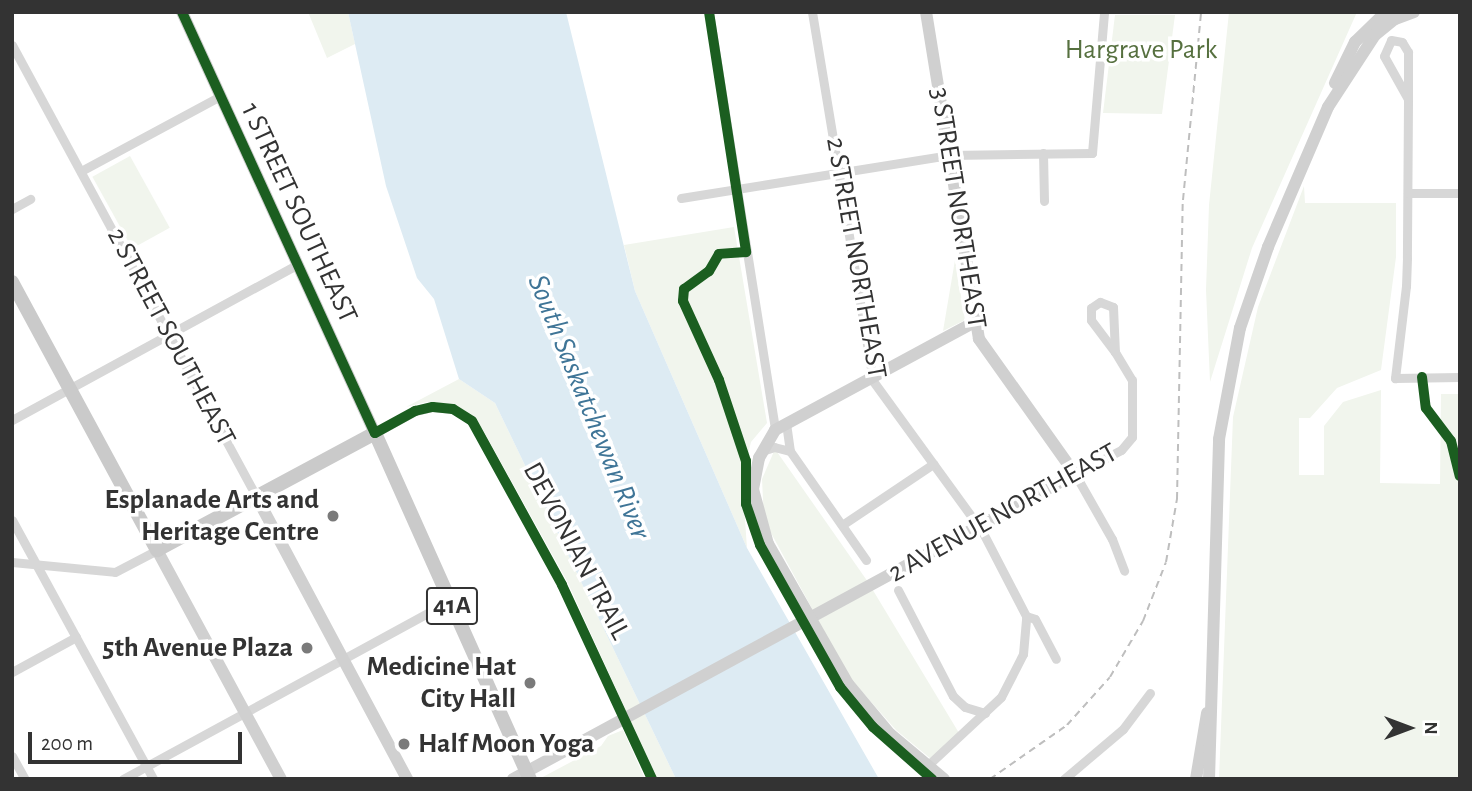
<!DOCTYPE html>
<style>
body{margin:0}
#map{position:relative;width:1472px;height:791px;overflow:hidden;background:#fff;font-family:"Alegreya Sans",sans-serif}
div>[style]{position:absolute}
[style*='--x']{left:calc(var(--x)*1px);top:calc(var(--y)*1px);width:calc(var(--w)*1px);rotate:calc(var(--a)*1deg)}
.green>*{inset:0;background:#f1f5ed;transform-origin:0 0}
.water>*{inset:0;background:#ddebf3}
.street>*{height:9px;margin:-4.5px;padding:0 4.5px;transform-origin:4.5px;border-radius:4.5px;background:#d7d7d7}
.secondary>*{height:12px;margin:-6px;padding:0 6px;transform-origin:6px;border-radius:6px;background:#d0d0d0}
.primary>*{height:14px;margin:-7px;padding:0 7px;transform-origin:7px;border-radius:7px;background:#cacaca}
.rail>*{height:2px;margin-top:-1px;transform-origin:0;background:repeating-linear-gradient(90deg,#bebebe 0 7px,transparent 0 12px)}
.cycleway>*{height:10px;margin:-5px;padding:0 5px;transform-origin:5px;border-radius:5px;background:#1b5e20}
.dots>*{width:19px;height:19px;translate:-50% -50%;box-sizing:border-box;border:4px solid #fff;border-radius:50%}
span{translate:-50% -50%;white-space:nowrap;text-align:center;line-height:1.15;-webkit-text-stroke:7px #fff;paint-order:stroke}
.shield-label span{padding:2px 5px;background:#fff;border:2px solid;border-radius:5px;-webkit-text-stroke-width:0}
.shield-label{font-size:26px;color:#333;font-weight:700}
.park-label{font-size:28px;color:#56703f}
.street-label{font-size:28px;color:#333}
.poi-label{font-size:28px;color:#333;font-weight:700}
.right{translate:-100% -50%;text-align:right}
.left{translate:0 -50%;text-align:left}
.water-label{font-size:30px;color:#3f7597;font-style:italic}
.frame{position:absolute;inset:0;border:14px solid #333;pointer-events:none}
.north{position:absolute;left:1374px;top:693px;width:70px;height:70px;-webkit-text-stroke:5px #fff;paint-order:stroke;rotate:90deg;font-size:19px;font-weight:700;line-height:28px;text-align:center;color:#333}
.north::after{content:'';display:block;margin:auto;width:24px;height:32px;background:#333;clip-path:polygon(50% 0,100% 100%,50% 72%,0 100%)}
.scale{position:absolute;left:28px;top:732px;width:214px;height:32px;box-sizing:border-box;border:4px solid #333;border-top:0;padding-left:9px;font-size:21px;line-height:24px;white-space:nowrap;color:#333;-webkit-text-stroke:5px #fff;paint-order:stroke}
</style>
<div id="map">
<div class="green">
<i style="clip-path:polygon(308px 12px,348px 12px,355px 44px,327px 58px)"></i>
<i style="clip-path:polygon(1229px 12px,1357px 12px,1252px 248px,1210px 382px,1206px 290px,1209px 205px)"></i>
<i style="clip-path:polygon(1115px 15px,1175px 15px,1162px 114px,1103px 113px)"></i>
<i style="left:130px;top:156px;width:82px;height:43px;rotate:61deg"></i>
<i style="clip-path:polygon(1304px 186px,1305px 203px,1396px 203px,1396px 257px,1381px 370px,1337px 388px,1310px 418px,1299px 418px,1299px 475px,1324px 475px,1324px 426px,1343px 402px,1381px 390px,1380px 483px,1440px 484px,1441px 394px,1460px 394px,1460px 779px,1219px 779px,1233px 417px,1258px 307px)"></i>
<i style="clip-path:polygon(734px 227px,767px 423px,751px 442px,742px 478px,747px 548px,635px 291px,624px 245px)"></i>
<i style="clip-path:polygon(955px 260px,965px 320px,943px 331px)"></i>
<i style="clip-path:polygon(459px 379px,495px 403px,676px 779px,657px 779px,567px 581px,482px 428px,450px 404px,427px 402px,406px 407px)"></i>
<i style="clip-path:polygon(775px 449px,868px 582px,959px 733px,931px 759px,896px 730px,849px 677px,764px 520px,762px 479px)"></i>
<i style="clip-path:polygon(623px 730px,645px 779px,539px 779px,601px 746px,608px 736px)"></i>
</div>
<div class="water">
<i style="clip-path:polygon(348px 12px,566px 12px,635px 291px,747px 548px,879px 779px,676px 779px,495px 403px,459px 379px,434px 299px,417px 278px,386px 186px)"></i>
</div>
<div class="street">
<i style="--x:709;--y:12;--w:423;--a:81"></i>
<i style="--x:812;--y:12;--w:374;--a:80.6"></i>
<i style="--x:873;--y:381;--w:185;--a:54"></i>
<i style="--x:982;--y:531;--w:96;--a:62.6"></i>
<i style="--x:1026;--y:616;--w:9;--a:18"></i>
<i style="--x:1035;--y:619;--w:45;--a:62.3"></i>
<i style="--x:12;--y:45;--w:513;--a:61.59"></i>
<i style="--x:1408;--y:99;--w:49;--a:-119.2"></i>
<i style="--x:1384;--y:56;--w:17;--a:-66"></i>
<i style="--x:1391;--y:40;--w:11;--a:10"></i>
<i style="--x:1402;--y:42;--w:12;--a:59"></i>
<i style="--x:1408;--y:52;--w:50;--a:90"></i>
<i style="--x:1408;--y:102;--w:156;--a:90.4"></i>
<i style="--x:1407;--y:258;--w:28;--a:92"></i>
<i style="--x:1406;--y:286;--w:93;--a:96.8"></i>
<i style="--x:1395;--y:378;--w:65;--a:-0.9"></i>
<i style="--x:1043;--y:153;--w:48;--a:88.8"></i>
<i style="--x:81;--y:171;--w:158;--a:-28.3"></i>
<i style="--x:1408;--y:193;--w:52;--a:0"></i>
<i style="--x:681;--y:198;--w:271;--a:-9.1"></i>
<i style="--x:949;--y:155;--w:143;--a:-0.8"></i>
<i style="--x:1092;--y:153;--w:142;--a:-85.1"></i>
<i style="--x:12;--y:209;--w:21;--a:-29"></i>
<i style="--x:1115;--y:352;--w:40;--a:-127"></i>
<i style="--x:1091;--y:320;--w:12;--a:-90"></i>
<i style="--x:1091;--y:308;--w:11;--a:-34"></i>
<i style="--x:1100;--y:302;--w:14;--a:21"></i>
<i style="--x:1113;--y:307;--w:45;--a:87.5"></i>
<i style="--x:1115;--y:352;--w:33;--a:59"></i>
<i style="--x:1132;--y:380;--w:57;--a:90"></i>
<i style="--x:1132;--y:437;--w:17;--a:130"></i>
<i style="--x:1121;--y:450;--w:52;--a:152.4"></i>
<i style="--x:1075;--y:474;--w:75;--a:60.4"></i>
<i style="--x:1112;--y:539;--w:34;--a:69"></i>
<i style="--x:12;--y:420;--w:326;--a:-28.6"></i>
<i style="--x:786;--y:423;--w:28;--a:82"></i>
<i style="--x:790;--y:451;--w:133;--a:55.1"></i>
<i style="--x:375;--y:433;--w:46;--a:-28.8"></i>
<i style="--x:415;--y:411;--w:18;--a:-13"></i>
<i style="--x:433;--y:407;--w:20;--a:6"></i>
<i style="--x:453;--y:409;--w:22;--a:32"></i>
<i style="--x:472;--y:421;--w:187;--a:61.2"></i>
<i style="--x:562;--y:585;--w:214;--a:65.1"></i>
<i style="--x:762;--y:451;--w:13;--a:-18"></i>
<i style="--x:774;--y:447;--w:16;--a:14"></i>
<i style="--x:12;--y:520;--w:295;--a:61.4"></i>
<i style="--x:842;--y:525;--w:110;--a:-33.8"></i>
<i style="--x:12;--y:562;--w:103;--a:5.5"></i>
<i style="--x:115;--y:572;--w:47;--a:-27.6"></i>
<i style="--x:898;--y:590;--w:119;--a:62.6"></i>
<i style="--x:953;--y:696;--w:16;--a:43"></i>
<i style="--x:965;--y:707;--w:21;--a:17"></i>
<i style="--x:12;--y:672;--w:73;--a:-28.7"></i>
<i style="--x:12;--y:756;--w:26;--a:61"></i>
<i style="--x:927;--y:766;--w:101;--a:-43"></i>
<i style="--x:1001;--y:697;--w:48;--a:-62.9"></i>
<i style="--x:1023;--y:654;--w:38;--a:-85"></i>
<i style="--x:123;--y:779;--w:372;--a:-28.6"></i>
<i style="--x:1064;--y:779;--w:77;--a:-40.3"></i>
<i style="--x:1123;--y:729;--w:45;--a:-53.1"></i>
</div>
<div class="secondary">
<i style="--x:182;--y:12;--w:463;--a:65.4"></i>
<i style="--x:1335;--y:83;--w:46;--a:-64"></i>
<i style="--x:1355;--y:42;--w:43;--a:-44.1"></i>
<i style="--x:256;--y:496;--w:321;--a:61.9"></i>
<i style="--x:157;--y:550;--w:260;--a:61.6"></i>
<i style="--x:513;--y:779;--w:639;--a:-28.49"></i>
<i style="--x:1075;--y:474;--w:166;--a:-125.4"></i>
<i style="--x:979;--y:339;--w:331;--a:-99.2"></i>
<i style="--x:944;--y:779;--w:70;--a:-140.2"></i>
<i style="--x:890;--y:734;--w:65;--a:-130"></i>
<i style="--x:848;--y:684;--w:161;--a:-119.7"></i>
<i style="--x:768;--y:544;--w:57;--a:-105.3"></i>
<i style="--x:753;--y:489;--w:32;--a:-79"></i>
<i style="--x:759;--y:458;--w:32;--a:-60"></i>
<i style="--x:775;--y:430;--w:227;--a:-28.4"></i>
<i style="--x:1196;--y:779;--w:67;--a:-80.5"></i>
<i style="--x:1209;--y:779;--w:340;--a:-88.3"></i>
<i style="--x:1219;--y:439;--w:113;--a:-79.3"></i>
<i style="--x:1240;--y:328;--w:86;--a:-70.9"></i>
<i style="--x:1268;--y:247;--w:152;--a:-66.8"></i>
<i style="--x:1328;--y:107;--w:86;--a:-56.9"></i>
<i style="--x:1375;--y:35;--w:26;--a:-39"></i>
<i style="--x:1395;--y:19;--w:20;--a:-20"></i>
</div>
<div class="primary">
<i style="--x:12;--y:282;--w:305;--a:61.6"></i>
<i style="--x:157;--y:550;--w:247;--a:-28.2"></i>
<i style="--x:375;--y:433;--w:379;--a:65.9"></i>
</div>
<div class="rail">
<i style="--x:990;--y:779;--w:94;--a:-35"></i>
<i style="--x:1067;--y:725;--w:64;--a:-48.1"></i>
<i style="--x:1110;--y:677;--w:65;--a:-59.5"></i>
<i style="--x:1143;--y:621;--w:63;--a:-68.7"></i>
<i style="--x:1166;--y:562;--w:64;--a:-80.1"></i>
<i style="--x:1177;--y:499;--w:299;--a:-88.9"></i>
<i style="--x:1183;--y:200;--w:189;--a:-84.5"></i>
</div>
<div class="cycleway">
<i style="--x:182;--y:12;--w:463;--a:65.4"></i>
<i style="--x:375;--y:433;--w:46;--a:-28.8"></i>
<i style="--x:415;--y:411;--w:18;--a:-13"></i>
<i style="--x:433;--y:407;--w:20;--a:6"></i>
<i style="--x:453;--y:409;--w:22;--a:32"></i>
<i style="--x:472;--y:421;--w:187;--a:61.2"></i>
<i style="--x:562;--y:585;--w:214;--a:65.1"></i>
<i style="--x:709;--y:12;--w:243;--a:81.2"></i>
<i style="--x:746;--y:252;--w:27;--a:176"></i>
<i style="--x:719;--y:254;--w:20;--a:120"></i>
<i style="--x:709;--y:271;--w:31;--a:144"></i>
<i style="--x:684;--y:289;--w:12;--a:95"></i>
<i style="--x:683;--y:301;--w:87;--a:65.5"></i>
<i style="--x:719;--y:380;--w:85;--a:71.6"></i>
<i style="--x:746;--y:461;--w:43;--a:90"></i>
<i style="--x:746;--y:504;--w:43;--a:71.1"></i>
<i style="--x:760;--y:545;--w:163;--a:60.6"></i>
<i style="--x:840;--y:687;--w:52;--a:50.5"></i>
<i style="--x:873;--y:727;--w:79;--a:41.4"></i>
<i style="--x:1422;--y:377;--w:31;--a:83"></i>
<i style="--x:1426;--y:408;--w:41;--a:52.9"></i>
<i style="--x:1451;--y:441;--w:36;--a:76"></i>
</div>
<div class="dots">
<i style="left:333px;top:516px;background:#7a7a7a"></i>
<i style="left:307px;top:648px;background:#7a7a7a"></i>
<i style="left:530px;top:683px;background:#7a7a7a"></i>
<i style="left:404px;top:744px;background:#7a7a7a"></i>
</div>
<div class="shield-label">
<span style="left:452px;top:606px">41A</span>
</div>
<div class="park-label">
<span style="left:1141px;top:50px">Hargrave Park</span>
</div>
<div class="street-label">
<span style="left:958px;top:208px;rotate:81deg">3 STREET NORTHEAST</span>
<span style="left:299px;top:213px;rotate:65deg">1 STREET SOUTHEAST</span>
<span style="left:856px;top:258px;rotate:80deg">2 STREET NORTHEAST</span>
<span style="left:171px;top:337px;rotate:62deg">2 STREET SOUTHEAST</span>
<span style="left:1003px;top:513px;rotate:-29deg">2 AVENUE NORTHEAST</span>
<span style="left:576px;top:551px;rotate:62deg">DEVONIAN TRAIL</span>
</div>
<div class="poi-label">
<span class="right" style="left:319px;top:516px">Esplanade Arts and<br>Heritage Centre</span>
<span class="right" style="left:293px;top:648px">5th Avenue Plaza</span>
<span class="right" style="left:516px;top:683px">Medicine Hat<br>City Hall</span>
<span class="left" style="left:418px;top:744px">Half Moon Yoga</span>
</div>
<div class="water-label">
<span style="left:589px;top:407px;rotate:68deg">South Saskatchewan River</span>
</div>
<div class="frame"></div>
<div class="north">N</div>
<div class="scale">200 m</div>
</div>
